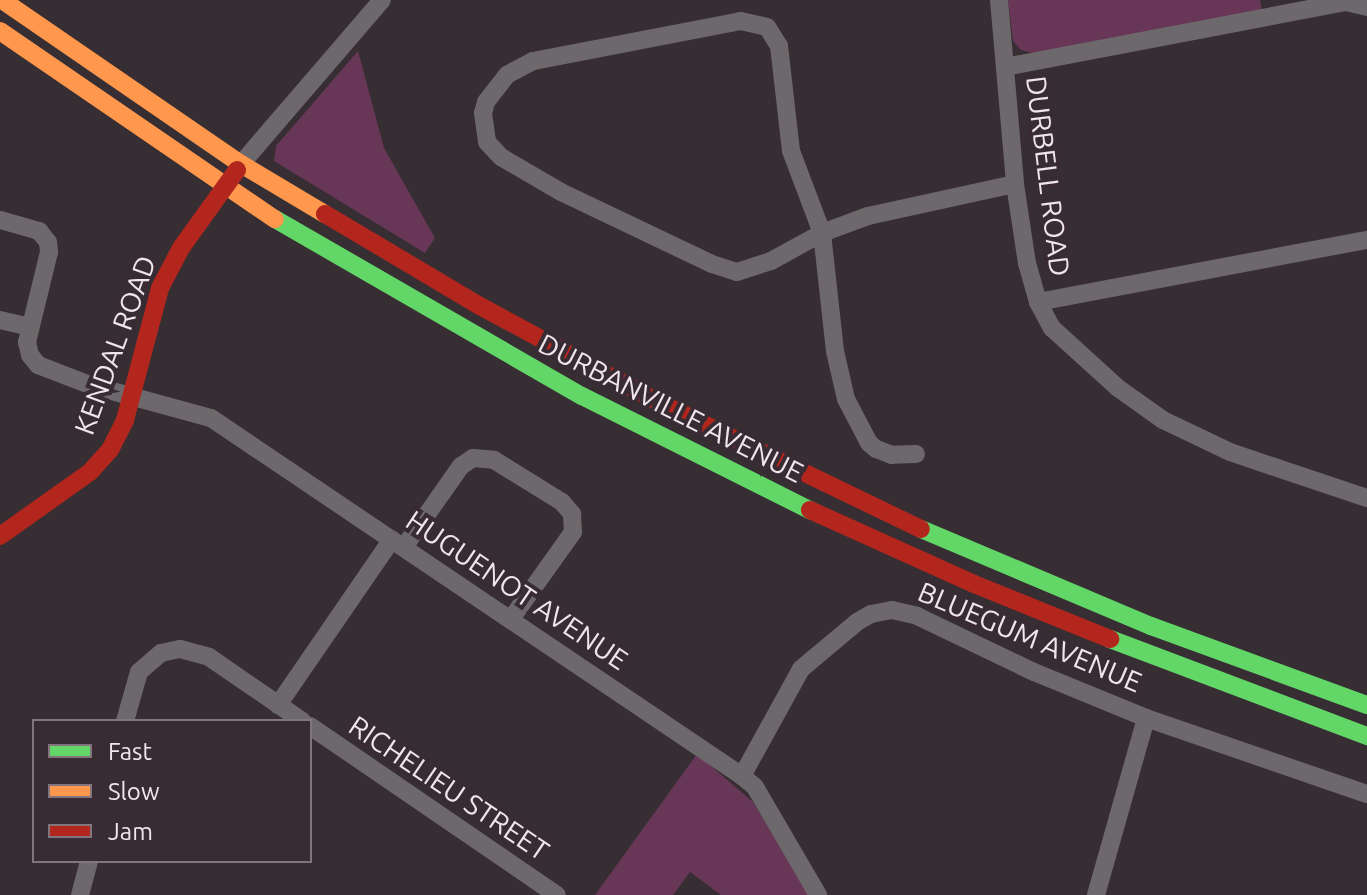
<!DOCTYPE html>
<style>
body{margin:0}
#map{position:relative;width:1367px;height:895px;overflow:hidden;background:#362e32;font-family:Ubuntu,sans-serif}
div>[style]{position:absolute}
[style*='--x']{left:calc(var(--x)*1px);top:calc(var(--y)*1px);width:calc(var(--w)*1px);rotate:calc(var(--a)*1deg)}
.green>*{inset:0;background:#683757}
.street>*{height:18px;margin:-9px;padding:0 9px;transform-origin:9px;border-radius:9px;background:#6d686b}
.fast>*{height:18px;margin:-9px;padding:0 9px;transform-origin:9px;border-radius:9px;background:#63d668}
.slow>*{height:18px;margin:-9px;padding:0 9px;transform-origin:9px;border-radius:9px;background:#ff974d}
.jam>*{height:18px;margin:-9px;padding:0 9px;transform-origin:9px;border-radius:9px;background:#b3261e}
span{translate:-50% -50%;white-space:nowrap;text-align:center;line-height:1.15;-webkit-text-stroke:8px #392b33;paint-order:stroke}
.street-label{font-size:28px;color:#efe5eb}
.legend{position:absolute;left:32px;top:719px;width:280px;height:144px;box-sizing:border-box;background:#392b33;border:2px solid #82757d;margin:0;padding:10px 14px;list-style:none;font-size:24px;color:#efe5eb}
.legend li{display:flex;align-items:center;gap:16px;height:40px}
.legend b{width:40px;border:2px solid #82757d}
</style>
<div id="map">
<div class="green">
<i style="clip-path:polygon(1008px 0,1260px 0,1262px 10px,1033px 53px,1021px 50px,1013px 41px)"></i>
<i style="clip-path:polygon(358px 51px,384px 148px,435px 238px,425px 253px,274px 161px,276px 146px)"></i>
<i style="clip-path:polygon(697px 754px,753px 802px,809px 895px,721px 895px,690px 872px,673px 895px,595px 895px)"></i>
</div>
<div class="street">
<i style="--x:999;--y:0;--w:185;--a:85"></i>
<i style="--x:1015;--y:184;--w:80;--a:81.4"></i>
<i style="--x:1027;--y:263;--w:41;--a:74.2"></i>
<i style="--x:1038;--y:302;--w:30;--a:62"></i>
<i style="--x:1052;--y:328;--w:89;--a:42.3"></i>
<i style="--x:1118;--y:388;--w:55;--a:35.4"></i>
<i style="--x:1163;--y:420;--w:74;--a:25.5"></i>
<i style="--x:1230;--y:452;--w:145;--a:18.6"></i>
<i style="--x:1005;--y:67;--w:347;--a:-10.8"></i>
<i style="--x:1346;--y:2;--w:22;--a:13"></i>
<i style="--x:241;--y:164;--w:216;--a:-49.3"></i>
<i style="--x:0;--y:220;--w:41;--a:15.8"></i>
<i style="--x:39;--y:231;--w:14;--a:51"></i>
<i style="--x:48;--y:242;--w:10;--a:84"></i>
<i style="--x:49;--y:252;--w:93;--a:103.7"></i>
<i style="--x:27;--y:342;--w:13;--a:77"></i>
<i style="--x:30;--y:355;--w:13;--a:51"></i>
<i style="--x:38;--y:365;--w:56;--a:21"></i>
<i style="--x:90;--y:385;--w:125;--a:15.3"></i>
<i style="--x:211;--y:418;--w:640;--a:33.99"></i>
<i style="--x:742;--y:776;--w:17;--a:40"></i>
<i style="--x:755;--y:787;--w:125;--a:59.7"></i>
<i style="--x:1038;--y:302;--w:335;--a:-10.7"></i>
<i style="--x:0;--y:320;--w:31;--a:13"></i>
<i style="--x:916;--y:454;--w:24;--a:178"></i>
<i style="--x:892;--y:455;--w:17;--a:-159"></i>
<i style="--x:876;--y:449;--w:9;--a:-139"></i>
<i style="--x:869;--y:443;--w:50;--a:-117.6"></i>
<i style="--x:846;--y:399;--w:49;--a:-102.9"></i>
<i style="--x:835;--y:351;--w:119;--a:-96.3"></i>
<i style="--x:822;--y:233;--w:88;--a:-110.7"></i>
<i style="--x:791;--y:151;--w:106;--a:-96.5"></i>
<i style="--x:779;--y:46;--w:22;--a:-122"></i>
<i style="--x:767;--y:27;--w:27;--a:-167"></i>
<i style="--x:741;--y:21;--w:212;--a:169.1"></i>
<i style="--x:533;--y:61;--w:30;--a:152"></i>
<i style="--x:507;--y:75;--w:34;--a:128"></i>
<i style="--x:486;--y:102;--w:11;--a:105"></i>
<i style="--x:483;--y:113;--w:29;--a:82"></i>
<i style="--x:487;--y:142;--w:21;--a:47"></i>
<i style="--x:501;--y:157;--w:69;--a:30.3"></i>
<i style="--x:561;--y:192;--w:167;--a:25.5"></i>
<i style="--x:712;--y:264;--w:26;--a:18"></i>
<i style="--x:737;--y:272;--w:36;--a:-18"></i>
<i style="--x:771;--y:261;--w:58;--a:-28.8"></i>
<i style="--x:822;--y:233;--w:49;--a:-20.3"></i>
<i style="--x:868;--y:216;--w:150;--a:-12.3"></i>
<i style="--x:404;--y:547;--w:99;--a:-54.9"></i>
<i style="--x:461;--y:466;--w:14;--a:-34"></i>
<i style="--x:473;--y:458;--w:21;--a:5"></i>
<i style="--x:494;--y:460;--w:80;--a:31.7"></i>
<i style="--x:562;--y:502;--w:16;--a:50"></i>
<i style="--x:572;--y:514;--w:18;--a:87"></i>
<i style="--x:573;--y:532;--w:107;--a:125.5"></i>
<i style="--x:278;--y:705;--w:201;--a:-55.5"></i>
<i style="--x:125;--y:721;--w:51;--a:-74.1"></i>
<i style="--x:139;--y:672;--w:29;--a:-41"></i>
<i style="--x:161;--y:653;--w:19;--a:-12"></i>
<i style="--x:180;--y:649;--w:30;--a:15"></i>
<i style="--x:209;--y:657;--w:113;--a:34.5"></i>
<i style="--x:310;--y:726;--w:299;--a:34.4"></i>
<i style="--x:742;--y:776;--w:122;--a:-61.1"></i>
<i style="--x:801;--y:669;--w:73;--a:-40"></i>
<i style="--x:857;--y:622;--w:16;--a:-30"></i>
<i style="--x:871;--y:614;--w:21;--a:-11"></i>
<i style="--x:892;--y:610;--w:26;--a:13"></i>
<i style="--x:917;--y:616;--w:130;--a:25.6"></i>
<i style="--x:1034;--y:672;--w:121;--a:22.3"></i>
<i style="--x:1146;--y:718;--w:234;--a:19"></i>
<i style="--x:80;--y:895;--w:35;--a:-75"></i>
<i style="--x:1096;--y:895;--w:184;--a:-74.2"></i>
</div>
<div class="fast">
<i style="--x:275;--y:219;--w:354;--a:30"></i>
<i style="--x:582;--y:396;--w:255;--a:26.6"></i>
<i style="--x:921;--y:529;--w:250;--a:22.9"></i>
<i style="--x:1151;--y:626;--w:230;--a:20.1"></i>
<i style="--x:1110;--y:639;--w:275;--a:20.7"></i>
</div>
<div class="slow">
<i style="--x:2;--y:0;--w:290;--a:34.5"></i>
<i style="--x:241;--y:164;--w:98;--a:30.8"></i>
<i style="--x:0;--y:31;--w:333;--a:34.4"></i>
</div>
<div class="jam">
<i style="--x:325;--y:214;--w:180;--a:30.7"></i>
<i style="--x:480;--y:306;--w:200;--a:28.4"></i>
<i style="--x:656;--y:401;--w:294;--a:25.8"></i>
<i style="--x:810;--y:510;--w:180;--a:24.3"></i>
<i style="--x:974;--y:584;--w:147;--a:22"></i>
<i style="--x:0;--y:536;--w:110;--a:-35.4"></i>
<i style="--x:90;--y:472;--w:30;--a:-48"></i>
<i style="--x:110;--y:450;--w:34;--a:-63"></i>
<i style="--x:125;--y:420;--w:137;--a:-75.1"></i>
<i style="--x:160;--y:288;--w:45;--a:-62.3"></i>
<i style="--x:181;--y:248;--w:96;--a:-54.3"></i>
</div>
<div class="street-label">
<span style="left:1048px;top:176px;rotate:83deg">DURBELL ROAD</span>
<span style="left:115px;top:345px;rotate:-70deg">KENDAL ROAD</span>
<span style="left:671px;top:408px;rotate:27deg">DURBANVILLE AVENUE</span>
<span style="left:517px;top:590px;rotate:34deg">HUGUENOT AVENUE</span>
<span style="left:1030px;top:637px;rotate:23deg">BLUEGUM AVENUE</span>
<span style="left:449px;top:788px;rotate:34deg">RICHELIEU STREET</span>
</div>
<ul class="legend">
<li><b style="height:10px;background:#63d668"></b>Fast</li>
<li><b style="height:10px;background:#ff974d"></b>Slow</li>
<li><b style="height:10px;background:#b3261e"></b>Jam</li>
</ul>
</div>
